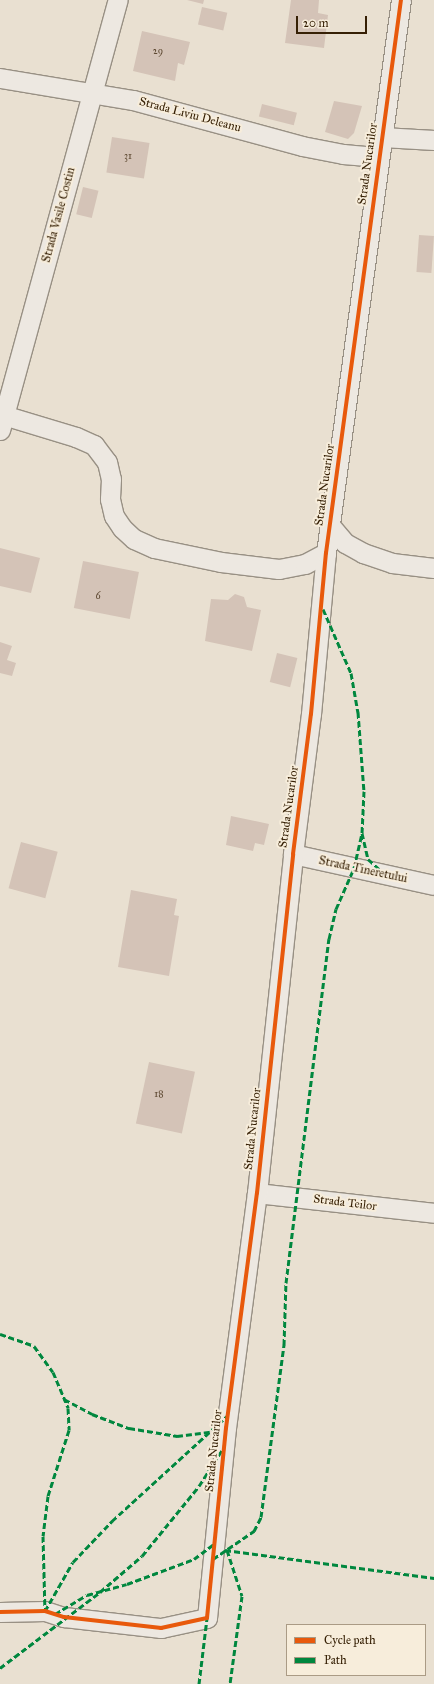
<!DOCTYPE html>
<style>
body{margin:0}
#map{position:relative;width:434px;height:1684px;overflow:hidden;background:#e9e0d1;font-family:"IM FELL Great Primer",serif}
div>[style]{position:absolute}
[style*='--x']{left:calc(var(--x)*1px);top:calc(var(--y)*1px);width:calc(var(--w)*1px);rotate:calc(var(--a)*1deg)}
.building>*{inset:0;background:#d4c3b7;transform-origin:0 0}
.roads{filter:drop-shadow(1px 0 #989084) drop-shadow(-1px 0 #989084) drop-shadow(0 1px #989084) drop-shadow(0 -1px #989084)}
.minor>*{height:19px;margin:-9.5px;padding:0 9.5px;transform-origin:9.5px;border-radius:9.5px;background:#ede8e1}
.quiet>*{height:3px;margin-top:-1.5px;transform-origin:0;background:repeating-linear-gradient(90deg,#00873e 0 6px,transparent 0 9px)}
.cycleway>*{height:4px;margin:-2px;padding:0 2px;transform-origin:2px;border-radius:2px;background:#e8590c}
span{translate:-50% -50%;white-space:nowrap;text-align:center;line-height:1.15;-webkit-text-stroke:4px #f7eddb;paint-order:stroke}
.number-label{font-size:10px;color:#5e4932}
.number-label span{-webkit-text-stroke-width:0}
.street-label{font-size:12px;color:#362005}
.legend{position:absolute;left:286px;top:1624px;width:140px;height:52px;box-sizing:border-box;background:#f7eddb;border:1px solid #aa9b85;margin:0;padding:5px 7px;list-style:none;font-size:12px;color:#362005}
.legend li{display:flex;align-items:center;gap:8px;height:20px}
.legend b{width:20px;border:1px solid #aa9b85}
.scale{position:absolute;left:296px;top:16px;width:71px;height:18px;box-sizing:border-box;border:2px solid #362005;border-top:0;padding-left:5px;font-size:12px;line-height:14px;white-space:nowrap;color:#362005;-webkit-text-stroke:3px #f7eddb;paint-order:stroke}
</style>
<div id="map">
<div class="building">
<i style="clip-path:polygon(187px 0,204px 0,203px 4px)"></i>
<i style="clip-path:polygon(291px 0,319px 0,318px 13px,328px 15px,324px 48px,285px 43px)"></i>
<i style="left:202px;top:7px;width:26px;height:18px;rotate:13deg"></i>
<i style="clip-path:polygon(142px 31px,190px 42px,184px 65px,178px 63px,175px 81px,133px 71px)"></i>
<i style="clip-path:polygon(334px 101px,362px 106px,354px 133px,348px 139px,325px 132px)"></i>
<i style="left:262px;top:104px;width:36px;height:13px;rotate:14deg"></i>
<i style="left:112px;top:137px;width:38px;height:36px;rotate:9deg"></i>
<i style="left:83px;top:187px;width:16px;height:28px;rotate:14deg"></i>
<i style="left:419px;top:235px;width:15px;height:37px;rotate:4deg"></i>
<i style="clip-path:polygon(0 548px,40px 558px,31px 593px,0 586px)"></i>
<i style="left:83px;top:561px;width:57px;height:48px;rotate:11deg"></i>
<i style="clip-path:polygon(235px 594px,244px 597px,247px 607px,261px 610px,252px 651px,205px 641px,211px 599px,228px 600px)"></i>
<i style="clip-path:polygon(0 642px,12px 646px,7px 660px,16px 663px,12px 676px,0 673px)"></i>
<i style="left:277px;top:653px;width:21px;height:30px;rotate:14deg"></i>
<i style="clip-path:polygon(231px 816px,269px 824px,264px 845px,255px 843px,253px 851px,226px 845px)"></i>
<i style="left:21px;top:842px;width:38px;height:48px;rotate:15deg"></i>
<i style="clip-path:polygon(131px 890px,177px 899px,174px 915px,179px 916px,169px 976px,118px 967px)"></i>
<i style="left:149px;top:1062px;width:47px;height:63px;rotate:12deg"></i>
</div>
<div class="roads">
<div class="minor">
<i style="--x:0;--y:78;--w:135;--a:9.4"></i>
<i style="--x:133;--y:100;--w:175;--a:15.2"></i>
<i style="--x:302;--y:146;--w:42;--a:11"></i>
<i style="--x:343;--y:154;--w:36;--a:5"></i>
<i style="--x:382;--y:137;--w:52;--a:3.3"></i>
<i style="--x:0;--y:414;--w:79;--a:16.8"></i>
<i style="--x:76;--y:437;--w:20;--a:24"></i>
<i style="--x:94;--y:445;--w:21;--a:53"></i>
<i style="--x:107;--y:462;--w:17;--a:77"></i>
<i style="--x:111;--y:479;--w:20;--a:93"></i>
<i style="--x:110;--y:499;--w:17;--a:77"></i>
<i style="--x:114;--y:516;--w:14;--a:56"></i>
<i style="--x:122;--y:528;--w:16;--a:43"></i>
<i style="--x:134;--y:539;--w:22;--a:24"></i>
<i style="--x:154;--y:548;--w:68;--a:11.8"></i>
<i style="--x:221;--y:562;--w:58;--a:6.9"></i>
<i style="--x:279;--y:569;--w:26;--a:-11"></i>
<i style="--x:305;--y:564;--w:24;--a:-28"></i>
<i style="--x:0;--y:430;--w:446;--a:-74.7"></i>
<i style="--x:329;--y:524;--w:25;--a:50"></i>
<i style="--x:345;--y:543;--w:21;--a:29"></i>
<i style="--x:363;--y:553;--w:31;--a:19"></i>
<i style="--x:392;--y:563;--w:42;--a:6.8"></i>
<i style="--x:293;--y:854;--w:144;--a:12.4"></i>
<i style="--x:257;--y:1193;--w:178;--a:6.4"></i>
<i style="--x:0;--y:1612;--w:45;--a:-1.3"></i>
<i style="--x:45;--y:1611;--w:20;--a:18"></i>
<i style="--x:64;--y:1617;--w:98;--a:6.5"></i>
<i style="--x:161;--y:1628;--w:47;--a:-12.3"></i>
<i style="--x:207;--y:1618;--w:191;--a:-84.3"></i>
<i style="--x:226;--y:1428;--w:237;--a:-82.5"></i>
<i style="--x:257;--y:1193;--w:341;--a:-83.9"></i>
<i style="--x:293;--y:854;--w:141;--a:-82.7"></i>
<i style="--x:311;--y:714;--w:162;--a:-84.7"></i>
<i style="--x:326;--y:553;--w:558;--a:-82.28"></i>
</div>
</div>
<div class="quiet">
<i style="--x:323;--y:609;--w:70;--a:66.4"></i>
<i style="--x:351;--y:673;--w:40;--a:80"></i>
<i style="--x:358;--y:712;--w:79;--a:85.7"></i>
<i style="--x:364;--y:791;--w:42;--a:92.7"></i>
<i style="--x:362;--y:833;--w:27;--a:77"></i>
<i style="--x:368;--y:859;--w:24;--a:42"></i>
<i style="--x:0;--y:1334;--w:36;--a:19"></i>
<i style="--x:34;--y:1346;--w:32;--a:54"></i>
<i style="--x:53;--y:1372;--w:39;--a:67"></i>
<i style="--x:68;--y:1408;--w:22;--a:87"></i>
<i style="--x:69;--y:1430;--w:69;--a:107.7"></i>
<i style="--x:48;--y:1496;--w:40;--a:97.1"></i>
<i style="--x:43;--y:1536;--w:75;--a:88.5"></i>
<i style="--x:64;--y:1399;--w:32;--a:28"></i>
<i style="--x:92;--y:1414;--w:40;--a:21"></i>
<i style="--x:129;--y:1428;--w:49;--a:9.5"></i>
<i style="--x:177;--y:1436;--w:34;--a:-7"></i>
<i style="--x:225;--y:1550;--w:211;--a:7.6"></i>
<i style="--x:227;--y:1550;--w:48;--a:71.9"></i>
<i style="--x:242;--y:1596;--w:89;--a:97.8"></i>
<i style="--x:213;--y:1559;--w:50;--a:-34.3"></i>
<i style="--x:254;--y:1531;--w:16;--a:-63"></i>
<i style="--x:261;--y:1517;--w:174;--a:-82.4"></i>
<i style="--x:284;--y:1345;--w:62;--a:-88.2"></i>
<i style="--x:286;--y:1283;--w:347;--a:-82.9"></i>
<i style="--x:329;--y:939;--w:31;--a:-77"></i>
<i style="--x:336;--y:909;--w:45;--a:-66.3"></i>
<i style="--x:354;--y:868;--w:36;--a:-77"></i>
<i style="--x:45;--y:1611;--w:56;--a:-60.3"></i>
<i style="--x:73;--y:1562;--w:57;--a:-46.4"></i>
<i style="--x:112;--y:1521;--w:156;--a:-42.4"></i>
<i style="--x:55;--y:1614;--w:37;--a:-31"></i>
<i style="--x:87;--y:1595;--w:41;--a:-15.4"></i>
<i style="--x:127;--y:1584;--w:72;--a:-20.5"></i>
<i style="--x:194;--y:1559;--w:25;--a:-37"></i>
<i style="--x:0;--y:1668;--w:126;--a:-37.2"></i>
<i style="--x:100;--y:1592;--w:55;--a:-40.6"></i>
<i style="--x:142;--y:1556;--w:90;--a:-50.8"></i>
<i style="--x:199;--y:1486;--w:43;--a:-57.4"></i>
<i style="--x:199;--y:1684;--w:66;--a:-83.1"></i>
</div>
<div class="cycleway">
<i style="--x:0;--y:1612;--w:45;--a:-1.3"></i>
<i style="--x:45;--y:1611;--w:20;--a:18"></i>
<i style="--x:64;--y:1617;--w:98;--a:6.5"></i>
<i style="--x:161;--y:1628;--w:47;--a:-12.3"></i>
<i style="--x:207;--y:1618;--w:191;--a:-84.3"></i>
<i style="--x:226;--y:1428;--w:237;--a:-82.5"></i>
<i style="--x:257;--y:1193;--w:341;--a:-83.9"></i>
<i style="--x:293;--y:854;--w:141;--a:-82.7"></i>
<i style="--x:311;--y:714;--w:162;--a:-84.7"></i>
<i style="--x:326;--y:553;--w:558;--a:-82.28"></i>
</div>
<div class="number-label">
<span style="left:158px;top:52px">29</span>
<span style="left:128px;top:157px">31</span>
<span style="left:98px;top:597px">6</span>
<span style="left:159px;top:1095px">18</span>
</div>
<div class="street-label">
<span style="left:190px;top:115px;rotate:15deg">Strada Liviu Deleanu</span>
<span style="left:368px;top:164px;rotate:-82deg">Strada Nucarilor</span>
<span style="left:59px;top:215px;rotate:-75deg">Strada Vasile Costin</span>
<span style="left:325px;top:485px;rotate:-82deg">Strada Nucarilor</span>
<span style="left:289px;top:807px;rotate:-82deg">Strada Nucarilor</span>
<span style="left:363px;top:870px;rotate:12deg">Strada Tineretului</span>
<span style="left:253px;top:1129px;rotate:-84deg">Strada Nucarilor</span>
<span style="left:345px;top:1203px;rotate:7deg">Strada Teilor</span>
<span style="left:214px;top:1451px;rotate:-84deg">Strada Nucarilor</span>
</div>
<ul class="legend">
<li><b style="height:5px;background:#e8590c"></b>Cycle path</li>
<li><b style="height:5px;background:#00873e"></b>Path</li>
</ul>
<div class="scale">20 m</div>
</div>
